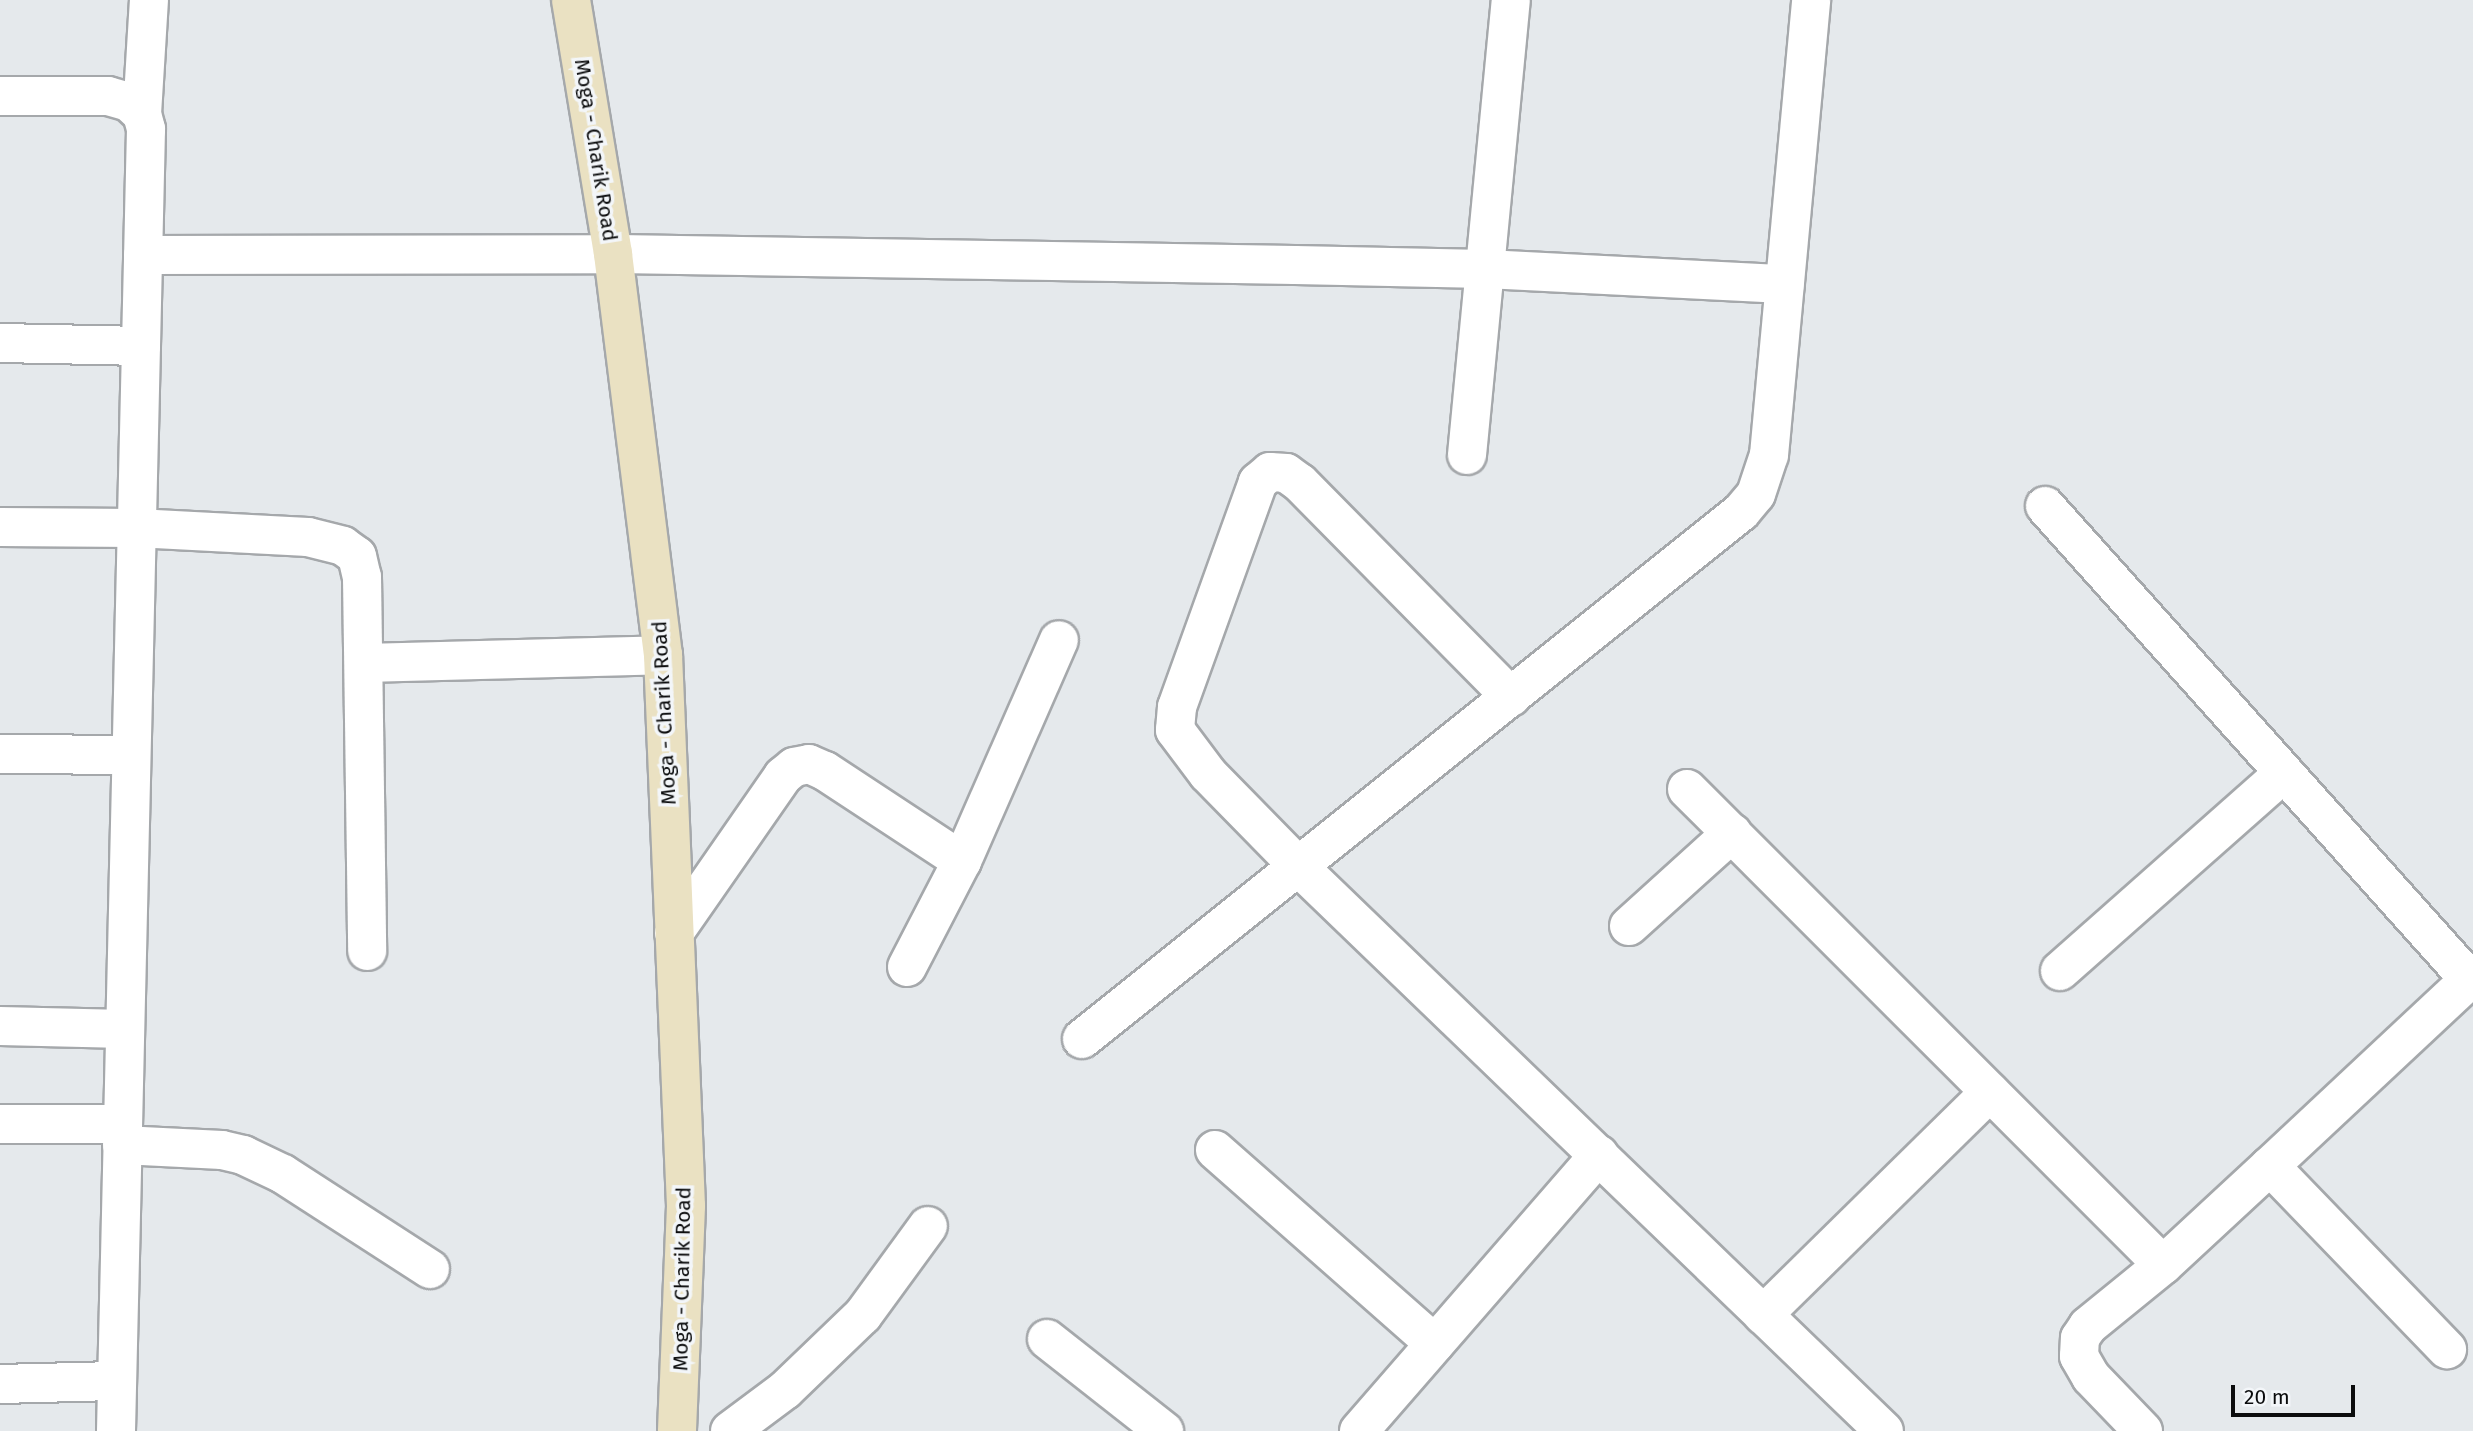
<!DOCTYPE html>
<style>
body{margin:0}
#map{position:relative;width:2473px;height:1431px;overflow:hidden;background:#e5e9ec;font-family:"Fira Sans",sans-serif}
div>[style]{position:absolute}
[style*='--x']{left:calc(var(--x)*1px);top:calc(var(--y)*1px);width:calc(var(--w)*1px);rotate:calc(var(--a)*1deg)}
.roads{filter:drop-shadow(2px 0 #a5a8ab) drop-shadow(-2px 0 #a5a8ab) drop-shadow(0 2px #a5a8ab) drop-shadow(0 -2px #a5a8ab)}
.street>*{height:38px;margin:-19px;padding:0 19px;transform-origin:19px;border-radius:19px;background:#fff}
.secondary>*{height:38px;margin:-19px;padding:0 19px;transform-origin:19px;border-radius:19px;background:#eae1c2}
span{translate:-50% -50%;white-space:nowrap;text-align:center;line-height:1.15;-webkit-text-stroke:7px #f3f6f9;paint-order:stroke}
.street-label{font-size:21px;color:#0b0c0d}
.scale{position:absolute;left:2231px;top:1385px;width:124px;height:32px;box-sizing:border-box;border:4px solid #0b0c0d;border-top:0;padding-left:9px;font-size:21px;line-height:24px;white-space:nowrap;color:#0b0c0d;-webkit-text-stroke:5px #f3f6f9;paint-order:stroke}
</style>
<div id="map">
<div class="roads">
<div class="street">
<i style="--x:0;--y:96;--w:108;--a:0"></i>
<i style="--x:108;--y:96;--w:22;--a:16"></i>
<i style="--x:129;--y:102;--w:18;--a:43"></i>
<i style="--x:142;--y:114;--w:16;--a:75"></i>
<i style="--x:146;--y:129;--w:1302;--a:91.32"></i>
<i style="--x:142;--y:114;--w:114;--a:-86.5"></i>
<i style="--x:143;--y:255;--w:470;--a:-0.1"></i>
<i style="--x:613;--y:254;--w:682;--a:0.92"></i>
<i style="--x:1295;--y:265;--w:190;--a:1.2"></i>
<i style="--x:1485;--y:269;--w:300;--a:2.9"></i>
<i style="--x:0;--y:343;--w:141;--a:1.2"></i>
<i style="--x:1467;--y:455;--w:457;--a:-84.5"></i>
<i style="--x:2045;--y:506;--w:635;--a:48.13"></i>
<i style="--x:0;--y:527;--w:136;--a:0.4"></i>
<i style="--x:136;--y:528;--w:172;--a:3"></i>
<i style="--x:308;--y:537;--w:36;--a:14"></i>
<i style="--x:343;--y:546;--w:17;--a:36"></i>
<i style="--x:357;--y:556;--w:22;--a:77"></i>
<i style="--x:362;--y:577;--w:374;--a:89.2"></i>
<i style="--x:364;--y:663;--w:299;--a:-1.5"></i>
<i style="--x:1511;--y:697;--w:301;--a:-134.6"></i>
<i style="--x:1300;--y:483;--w:17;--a:-144"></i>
<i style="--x:1286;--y:473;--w:16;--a:-176"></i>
<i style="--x:1270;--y:472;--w:16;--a:140"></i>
<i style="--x:1258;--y:482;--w:239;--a:109.8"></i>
<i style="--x:1177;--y:707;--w:23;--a:95"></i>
<i style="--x:1175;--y:730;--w:55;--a:53.1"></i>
<i style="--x:1208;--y:774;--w:132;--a:45.6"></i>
<i style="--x:1300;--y:868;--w:811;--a:43.95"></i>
<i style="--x:0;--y:754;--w:131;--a:0.4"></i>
<i style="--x:1687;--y:789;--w:673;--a:45"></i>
<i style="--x:1629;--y:926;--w:139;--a:-42.1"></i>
<i style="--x:674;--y:933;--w:191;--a:-55.2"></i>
<i style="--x:783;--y:776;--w:14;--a:-39"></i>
<i style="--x:794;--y:767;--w:15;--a:-11"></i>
<i style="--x:809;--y:764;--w:17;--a:24"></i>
<i style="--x:825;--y:771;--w:164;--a:33.3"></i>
<i style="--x:907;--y:967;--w:119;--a:-62.6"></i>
<i style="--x:962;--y:861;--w:241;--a:-66.3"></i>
<i style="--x:2060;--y:971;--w:299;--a:-41.5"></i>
<i style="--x:0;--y:1026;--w:125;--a:1.4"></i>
<i style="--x:1082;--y:1039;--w:844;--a:-38.65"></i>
<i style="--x:1741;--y:512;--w:23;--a:-50"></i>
<i style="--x:1756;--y:494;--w:41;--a:-71.6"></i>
<i style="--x:1769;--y:455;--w:457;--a:-84.7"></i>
<i style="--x:0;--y:1124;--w:123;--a:0"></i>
<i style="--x:122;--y:1145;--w:100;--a:2.9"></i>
<i style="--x:222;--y:1150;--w:22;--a:13"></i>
<i style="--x:243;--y:1155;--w:44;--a:25.4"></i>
<i style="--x:283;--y:1174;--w:175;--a:32.9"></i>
<i style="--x:1215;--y:1150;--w:293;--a:41.4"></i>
<i style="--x:2270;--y:1166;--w:255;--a:46"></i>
<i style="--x:1763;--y:1315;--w:318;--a:-44.5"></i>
<i style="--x:1047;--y:1339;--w:149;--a:38.2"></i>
<i style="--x:0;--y:1384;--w:117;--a:-1.5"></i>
<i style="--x:730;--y:1431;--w:69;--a:-36.7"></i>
<i style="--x:785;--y:1390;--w:108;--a:-43.9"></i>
<i style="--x:863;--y:1315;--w:110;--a:-53.9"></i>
<i style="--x:1359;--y:1431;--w:366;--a:-49"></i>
<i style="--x:2143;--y:1431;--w:75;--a:-133.9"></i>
<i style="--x:2091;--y:1377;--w:24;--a:-120"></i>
<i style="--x:2079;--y:1356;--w:18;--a:-87"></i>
<i style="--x:2080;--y:1338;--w:14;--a:-56"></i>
<i style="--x:2088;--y:1326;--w:97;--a:-39.1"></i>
<i style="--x:2163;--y:1265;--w:146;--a:-42.8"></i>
<i style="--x:2270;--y:1166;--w:278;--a:-43.1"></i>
</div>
<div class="secondary">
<i style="--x:571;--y:0;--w:257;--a:80.6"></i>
<i style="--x:613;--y:254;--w:404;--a:82.9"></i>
<i style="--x:663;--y:655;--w:551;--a:87.61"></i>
<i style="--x:686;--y:1206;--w:225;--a:92.3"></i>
</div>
</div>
<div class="street-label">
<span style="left:596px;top:150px;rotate:81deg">Moga - Charik Road</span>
<span style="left:664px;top:713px;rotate:-93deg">Moga - Charik Road</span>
<span style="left:682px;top:1279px;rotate:-89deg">Moga - Charik Road</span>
</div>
<div class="scale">20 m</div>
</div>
